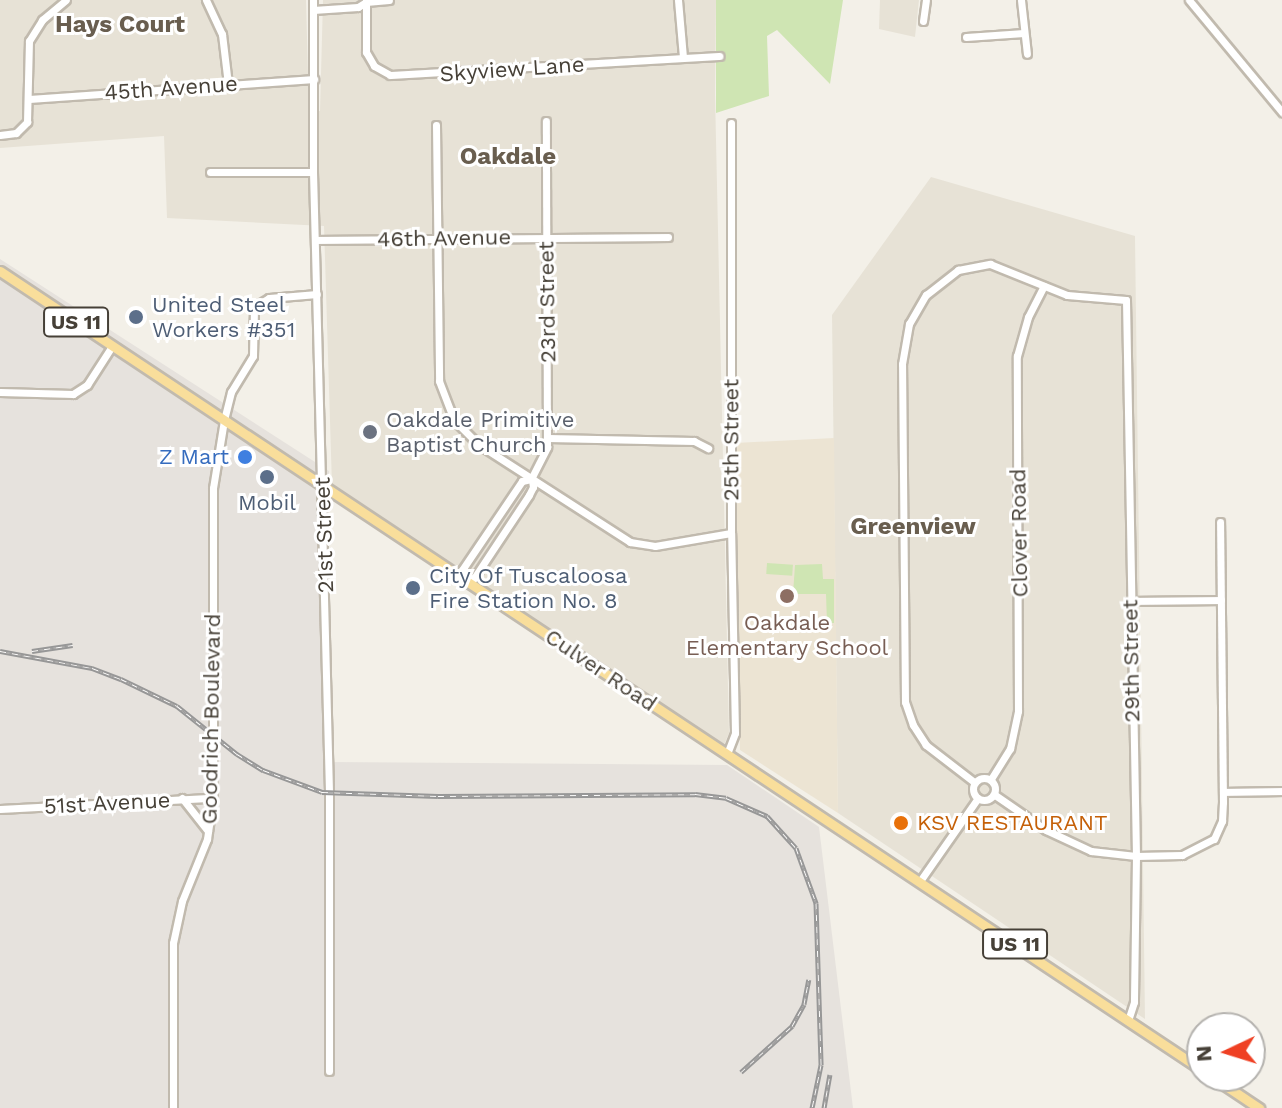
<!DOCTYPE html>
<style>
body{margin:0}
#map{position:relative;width:1282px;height:1108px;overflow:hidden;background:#f3f0e8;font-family:"Work Sans",sans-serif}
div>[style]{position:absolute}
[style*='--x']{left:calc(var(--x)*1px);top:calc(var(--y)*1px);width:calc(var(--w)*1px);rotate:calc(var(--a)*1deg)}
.residential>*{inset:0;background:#e7e2d6}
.industrial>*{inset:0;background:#e6e2dd}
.education>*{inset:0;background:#ece4d3}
.green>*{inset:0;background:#cfe5b3;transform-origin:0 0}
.roads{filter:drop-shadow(2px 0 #c1baae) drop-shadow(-2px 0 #c1baae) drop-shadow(0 2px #c1baae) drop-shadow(0 -2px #c1baae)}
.minor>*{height:7px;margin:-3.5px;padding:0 3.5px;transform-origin:3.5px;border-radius:3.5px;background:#fff}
.minor>.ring{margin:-3.5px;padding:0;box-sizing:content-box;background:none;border:7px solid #fff;border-radius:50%}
.major>*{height:9px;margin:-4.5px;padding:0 4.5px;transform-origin:4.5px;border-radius:4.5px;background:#f9de9b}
.rail>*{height:5px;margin-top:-2.5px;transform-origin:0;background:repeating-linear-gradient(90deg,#fff 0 6px,#979797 0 12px);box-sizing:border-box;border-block:2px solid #979797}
.dots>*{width:22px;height:22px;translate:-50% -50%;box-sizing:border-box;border:4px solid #fff;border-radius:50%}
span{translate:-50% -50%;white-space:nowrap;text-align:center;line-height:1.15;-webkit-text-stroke:6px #fff;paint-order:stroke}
.shield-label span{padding:2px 6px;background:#fff;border:2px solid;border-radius:6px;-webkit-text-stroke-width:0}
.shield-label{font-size:20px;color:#464037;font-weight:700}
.street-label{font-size:22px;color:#464037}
.service-label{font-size:22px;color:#4e5e75}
.left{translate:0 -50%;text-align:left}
.worship-label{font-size:22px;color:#5b616d}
.shop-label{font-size:22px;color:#366cbe}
.right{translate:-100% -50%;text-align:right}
.education-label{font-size:22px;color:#785e54}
.food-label{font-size:22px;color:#c56008}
.neighbourhood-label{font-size:24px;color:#695e4f;font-weight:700}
.north{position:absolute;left:1186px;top:1012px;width:80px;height:80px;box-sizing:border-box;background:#fff;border:2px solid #b5b3af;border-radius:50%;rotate:266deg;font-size:22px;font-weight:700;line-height:32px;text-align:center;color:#464037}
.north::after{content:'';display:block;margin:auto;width:28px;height:36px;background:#ef4023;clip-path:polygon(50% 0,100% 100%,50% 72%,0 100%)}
</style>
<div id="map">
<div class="residential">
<i style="clip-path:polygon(0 0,306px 0,309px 112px,320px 111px,323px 0,716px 0,715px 94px,729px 733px,724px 745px,332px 486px,324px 226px,167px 218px,164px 136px,0 148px)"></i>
<i style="clip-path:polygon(880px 0,919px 0,915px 37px,879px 29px)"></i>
<i style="clip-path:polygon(931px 177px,1135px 236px,1145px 1019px,838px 813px,832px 315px)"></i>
</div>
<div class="industrial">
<i style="clip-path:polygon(0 259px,329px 471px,329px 762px,727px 765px,819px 827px,853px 1108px,0 1108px)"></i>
</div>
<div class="education">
<i style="clip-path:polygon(834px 438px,838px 813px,740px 750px,735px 443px)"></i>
</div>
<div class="green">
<i style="clip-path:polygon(716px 0,843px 0,830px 84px,777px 30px,767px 36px,769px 96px,716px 113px)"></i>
<i style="left:767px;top:563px;width:26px;height:11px;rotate:4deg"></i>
<i style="clip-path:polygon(822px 564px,823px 579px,834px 579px,834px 623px,827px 623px,826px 594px,793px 594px,795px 565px)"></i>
</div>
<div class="roads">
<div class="minor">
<i style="--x:206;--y:0;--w:38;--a:65"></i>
<i style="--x:222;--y:34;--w:50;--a:83.2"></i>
<i style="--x:313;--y:0;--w:172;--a:90"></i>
<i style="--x:313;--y:172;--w:620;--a:88.52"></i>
<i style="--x:329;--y:792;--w:279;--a:90"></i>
<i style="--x:366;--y:0;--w:52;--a:90"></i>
<i style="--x:366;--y:52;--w:16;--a:60"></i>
<i style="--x:374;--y:66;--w:18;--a:29"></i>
<i style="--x:390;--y:75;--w:330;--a:-3.3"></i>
<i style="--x:678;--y:0;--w:57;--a:85"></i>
<i style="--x:1021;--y:0;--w:54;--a:83.7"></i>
<i style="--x:1189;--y:0;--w:146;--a:50.3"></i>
<i style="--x:313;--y:10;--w:45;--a:-3.8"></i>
<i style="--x:358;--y:7;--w:9;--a:-32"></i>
<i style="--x:366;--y:2;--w:23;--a:-5"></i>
<i style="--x:923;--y:21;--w:21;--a:-82"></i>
<i style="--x:966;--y:37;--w:58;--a:-3.9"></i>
<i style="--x:29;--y:99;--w:286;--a:-4"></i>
<i style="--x:436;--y:125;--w:256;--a:89.3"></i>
<i style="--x:439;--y:381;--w:42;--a:69"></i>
<i style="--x:454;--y:420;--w:34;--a:45"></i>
<i style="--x:478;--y:444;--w:181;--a:32.8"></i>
<i style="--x:630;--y:542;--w:25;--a:9"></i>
<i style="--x:655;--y:546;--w:77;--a:-9.7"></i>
<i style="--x:0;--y:135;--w:16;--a:-7"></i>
<i style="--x:16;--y:133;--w:16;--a:-45"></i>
<i style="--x:27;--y:122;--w:81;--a:-88.6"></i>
<i style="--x:29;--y:41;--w:25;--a:-58"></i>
<i style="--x:42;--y:20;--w:31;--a:-40"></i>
<i style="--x:210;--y:172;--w:103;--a:0"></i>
<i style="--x:316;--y:240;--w:352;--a:-0.5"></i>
<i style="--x:0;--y:392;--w:73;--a:1.6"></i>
<i style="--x:73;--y:394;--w:17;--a:-33"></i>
<i style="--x:87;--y:385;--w:46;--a:-57.3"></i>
<i style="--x:548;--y:438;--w:146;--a:1.2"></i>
<i style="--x:694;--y:441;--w:16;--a:27"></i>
<i style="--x:532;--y:480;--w:7;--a:82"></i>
<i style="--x:533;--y:487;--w:9;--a:117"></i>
<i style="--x:529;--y:495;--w:100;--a:123.5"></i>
<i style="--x:474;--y:578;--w:10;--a:174"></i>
<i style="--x:464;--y:579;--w:9;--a:-103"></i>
<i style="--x:462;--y:570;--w:107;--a:-56"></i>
<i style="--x:522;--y:481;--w:9;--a:-13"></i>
<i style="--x:531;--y:479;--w:36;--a:-63"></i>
<i style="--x:547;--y:447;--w:326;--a:-90.2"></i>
<i style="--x:1130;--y:601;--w:91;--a:-0.6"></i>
<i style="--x:727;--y:754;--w:22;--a:-69"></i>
<i style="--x:735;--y:733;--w:200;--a:-91.1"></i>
<i style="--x:731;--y:533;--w:410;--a:-90"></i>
<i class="ring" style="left:973px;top:778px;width:15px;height:15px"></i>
<i style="--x:991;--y:779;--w:36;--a:-58"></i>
<i style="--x:1010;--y:749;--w:39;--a:-78"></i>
<i style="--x:1018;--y:711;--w:355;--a:-90.2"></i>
<i style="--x:1017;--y:356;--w:41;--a:-74.2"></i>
<i style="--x:1028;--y:317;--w:35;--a:-63"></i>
<i style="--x:974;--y:782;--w:61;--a:-142.4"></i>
<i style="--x:926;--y:745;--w:24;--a:-123"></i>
<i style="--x:913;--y:725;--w:24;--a:-109"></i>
<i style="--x:905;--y:702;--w:338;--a:-90.5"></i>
<i style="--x:902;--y:364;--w:41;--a:-80.1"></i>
<i style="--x:909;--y:324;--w:34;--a:-60"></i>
<i style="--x:926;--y:295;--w:41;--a:-38"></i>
<i style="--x:958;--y:270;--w:33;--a:-11"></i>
<i style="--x:990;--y:264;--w:83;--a:21.9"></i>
<i style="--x:1067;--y:295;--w:59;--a:4.8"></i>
<i style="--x:1126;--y:300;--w:556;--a:88.97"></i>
<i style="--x:1136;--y:856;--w:146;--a:90.8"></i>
<i style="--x:1134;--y:1002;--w:19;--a:108"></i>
<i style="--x:1223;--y:792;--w:58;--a:-1"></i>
<i style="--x:995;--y:795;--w:62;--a:34.5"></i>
<i style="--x:1046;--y:830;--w:50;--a:25"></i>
<i style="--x:1091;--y:851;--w:45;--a:6.3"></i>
<i style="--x:1136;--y:856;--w:46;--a:-1.2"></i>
<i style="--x:1182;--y:855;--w:36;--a:-27"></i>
<i style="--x:1214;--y:839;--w:20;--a:-66"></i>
<i style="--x:1222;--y:821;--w:19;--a:-87"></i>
<i style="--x:1223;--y:802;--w:280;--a:-90.6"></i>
<i style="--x:182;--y:798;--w:42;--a:51.8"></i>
<i style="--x:0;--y:809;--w:213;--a:-3"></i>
<i style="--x:920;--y:881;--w:101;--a:-55.1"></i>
<i style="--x:173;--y:1108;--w:165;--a:-90"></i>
<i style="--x:173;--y:943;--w:43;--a:-77.9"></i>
<i style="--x:182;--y:901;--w:67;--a:-68"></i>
<i style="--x:207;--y:839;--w:41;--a:-81.7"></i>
<i style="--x:213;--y:798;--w:310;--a:-90"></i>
<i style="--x:213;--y:488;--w:69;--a:-80.8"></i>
<i style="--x:224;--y:420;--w:29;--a:-76"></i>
<i style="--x:231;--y:392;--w:42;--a:-58.6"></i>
<i style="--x:253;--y:356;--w:49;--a:-88.8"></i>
<i style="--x:254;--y:307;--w:17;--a:-31"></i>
<i style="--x:269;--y:298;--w:48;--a:-4.8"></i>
</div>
<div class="major">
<i style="--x:0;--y:271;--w:1443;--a:33.61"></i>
<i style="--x:1211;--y:1076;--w:58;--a:33.7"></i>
</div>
</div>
<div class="rail">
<i style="--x:0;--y:651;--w:94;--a:10.5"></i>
<i style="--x:92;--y:668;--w:31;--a:21"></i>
<i style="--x:121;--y:679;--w:62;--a:25.7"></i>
<i style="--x:177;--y:706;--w:77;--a:38.7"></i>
<i style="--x:237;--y:754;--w:31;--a:32"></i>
<i style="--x:263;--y:770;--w:63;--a:20.4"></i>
<i style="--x:322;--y:792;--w:116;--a:2"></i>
<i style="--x:438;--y:796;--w:257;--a:-0.4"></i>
<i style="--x:695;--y:794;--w:31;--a:7"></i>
<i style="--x:726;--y:798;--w:45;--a:23.7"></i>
<i style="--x:767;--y:816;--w:43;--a:47.8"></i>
<i style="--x:796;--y:848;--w:59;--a:70"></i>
<i style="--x:816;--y:903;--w:162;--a:88.2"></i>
<i style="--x:821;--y:1065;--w:44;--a:101.8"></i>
<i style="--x:32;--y:651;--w:41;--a:-8.3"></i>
<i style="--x:741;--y:1072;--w:69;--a:-42"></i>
<i style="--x:792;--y:1026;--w:25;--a:-61"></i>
<i style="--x:804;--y:1004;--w:25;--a:-79"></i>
<i style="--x:824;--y:1108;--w:34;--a:-80"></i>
</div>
<div class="dots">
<i style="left:136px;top:317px;background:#5c6f8a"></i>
<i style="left:370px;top:432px;background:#6b7280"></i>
<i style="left:245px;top:457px;background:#3f7fe0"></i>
<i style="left:267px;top:477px;background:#5c6f8a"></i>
<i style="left:413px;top:588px;background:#5c6f8a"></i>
<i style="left:787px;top:596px;background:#8d6e63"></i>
<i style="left:901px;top:823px;background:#e8710a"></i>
</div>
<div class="shield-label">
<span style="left:76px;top:322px">US 11</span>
<span style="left:1015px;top:944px">US 11</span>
</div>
<div class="street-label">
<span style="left:512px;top:69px;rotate:-4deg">Skyview Lane</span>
<span style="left:171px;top:88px;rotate:-4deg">45th Avenue</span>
<span style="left:444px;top:238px;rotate:-1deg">46th Avenue</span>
<span style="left:547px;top:302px;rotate:-91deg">23rd Street</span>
<span style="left:731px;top:440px;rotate:-90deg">25th Street</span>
<span style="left:1019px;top:533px;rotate:-91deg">Clover Road</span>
<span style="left:324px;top:535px;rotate:-92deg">21st Street</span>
<span style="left:1131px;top:661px;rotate:-91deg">29th Street</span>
<span style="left:601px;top:670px;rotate:34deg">Culver Road</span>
<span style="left:211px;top:719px;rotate:-89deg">Goodrich Boulevard</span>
<span style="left:107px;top:803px;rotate:-3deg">51st Avenue</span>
</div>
<div class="service-label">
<span class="left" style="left:152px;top:317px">United Steel<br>Workers #351</span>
<span style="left:267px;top:503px">Mobil</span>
<span class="left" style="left:429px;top:588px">City Of Tuscaloosa<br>Fire Station No. 8</span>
</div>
<div class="worship-label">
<span class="left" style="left:386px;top:432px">Oakdale Primitive<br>Baptist Church</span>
</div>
<div class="shop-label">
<span class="right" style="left:229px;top:457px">Z Mart</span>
</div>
<div class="education-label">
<span style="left:787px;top:635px">Oakdale<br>Elementary School</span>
</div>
<div class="food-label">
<span class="left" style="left:917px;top:823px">KSV RESTAURANT</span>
</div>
<div class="neighbourhood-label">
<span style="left:120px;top:25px">Hays Court</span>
<span style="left:508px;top:157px">Oakdale</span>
<span style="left:913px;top:527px">Greenview</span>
</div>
<div class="north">N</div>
</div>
